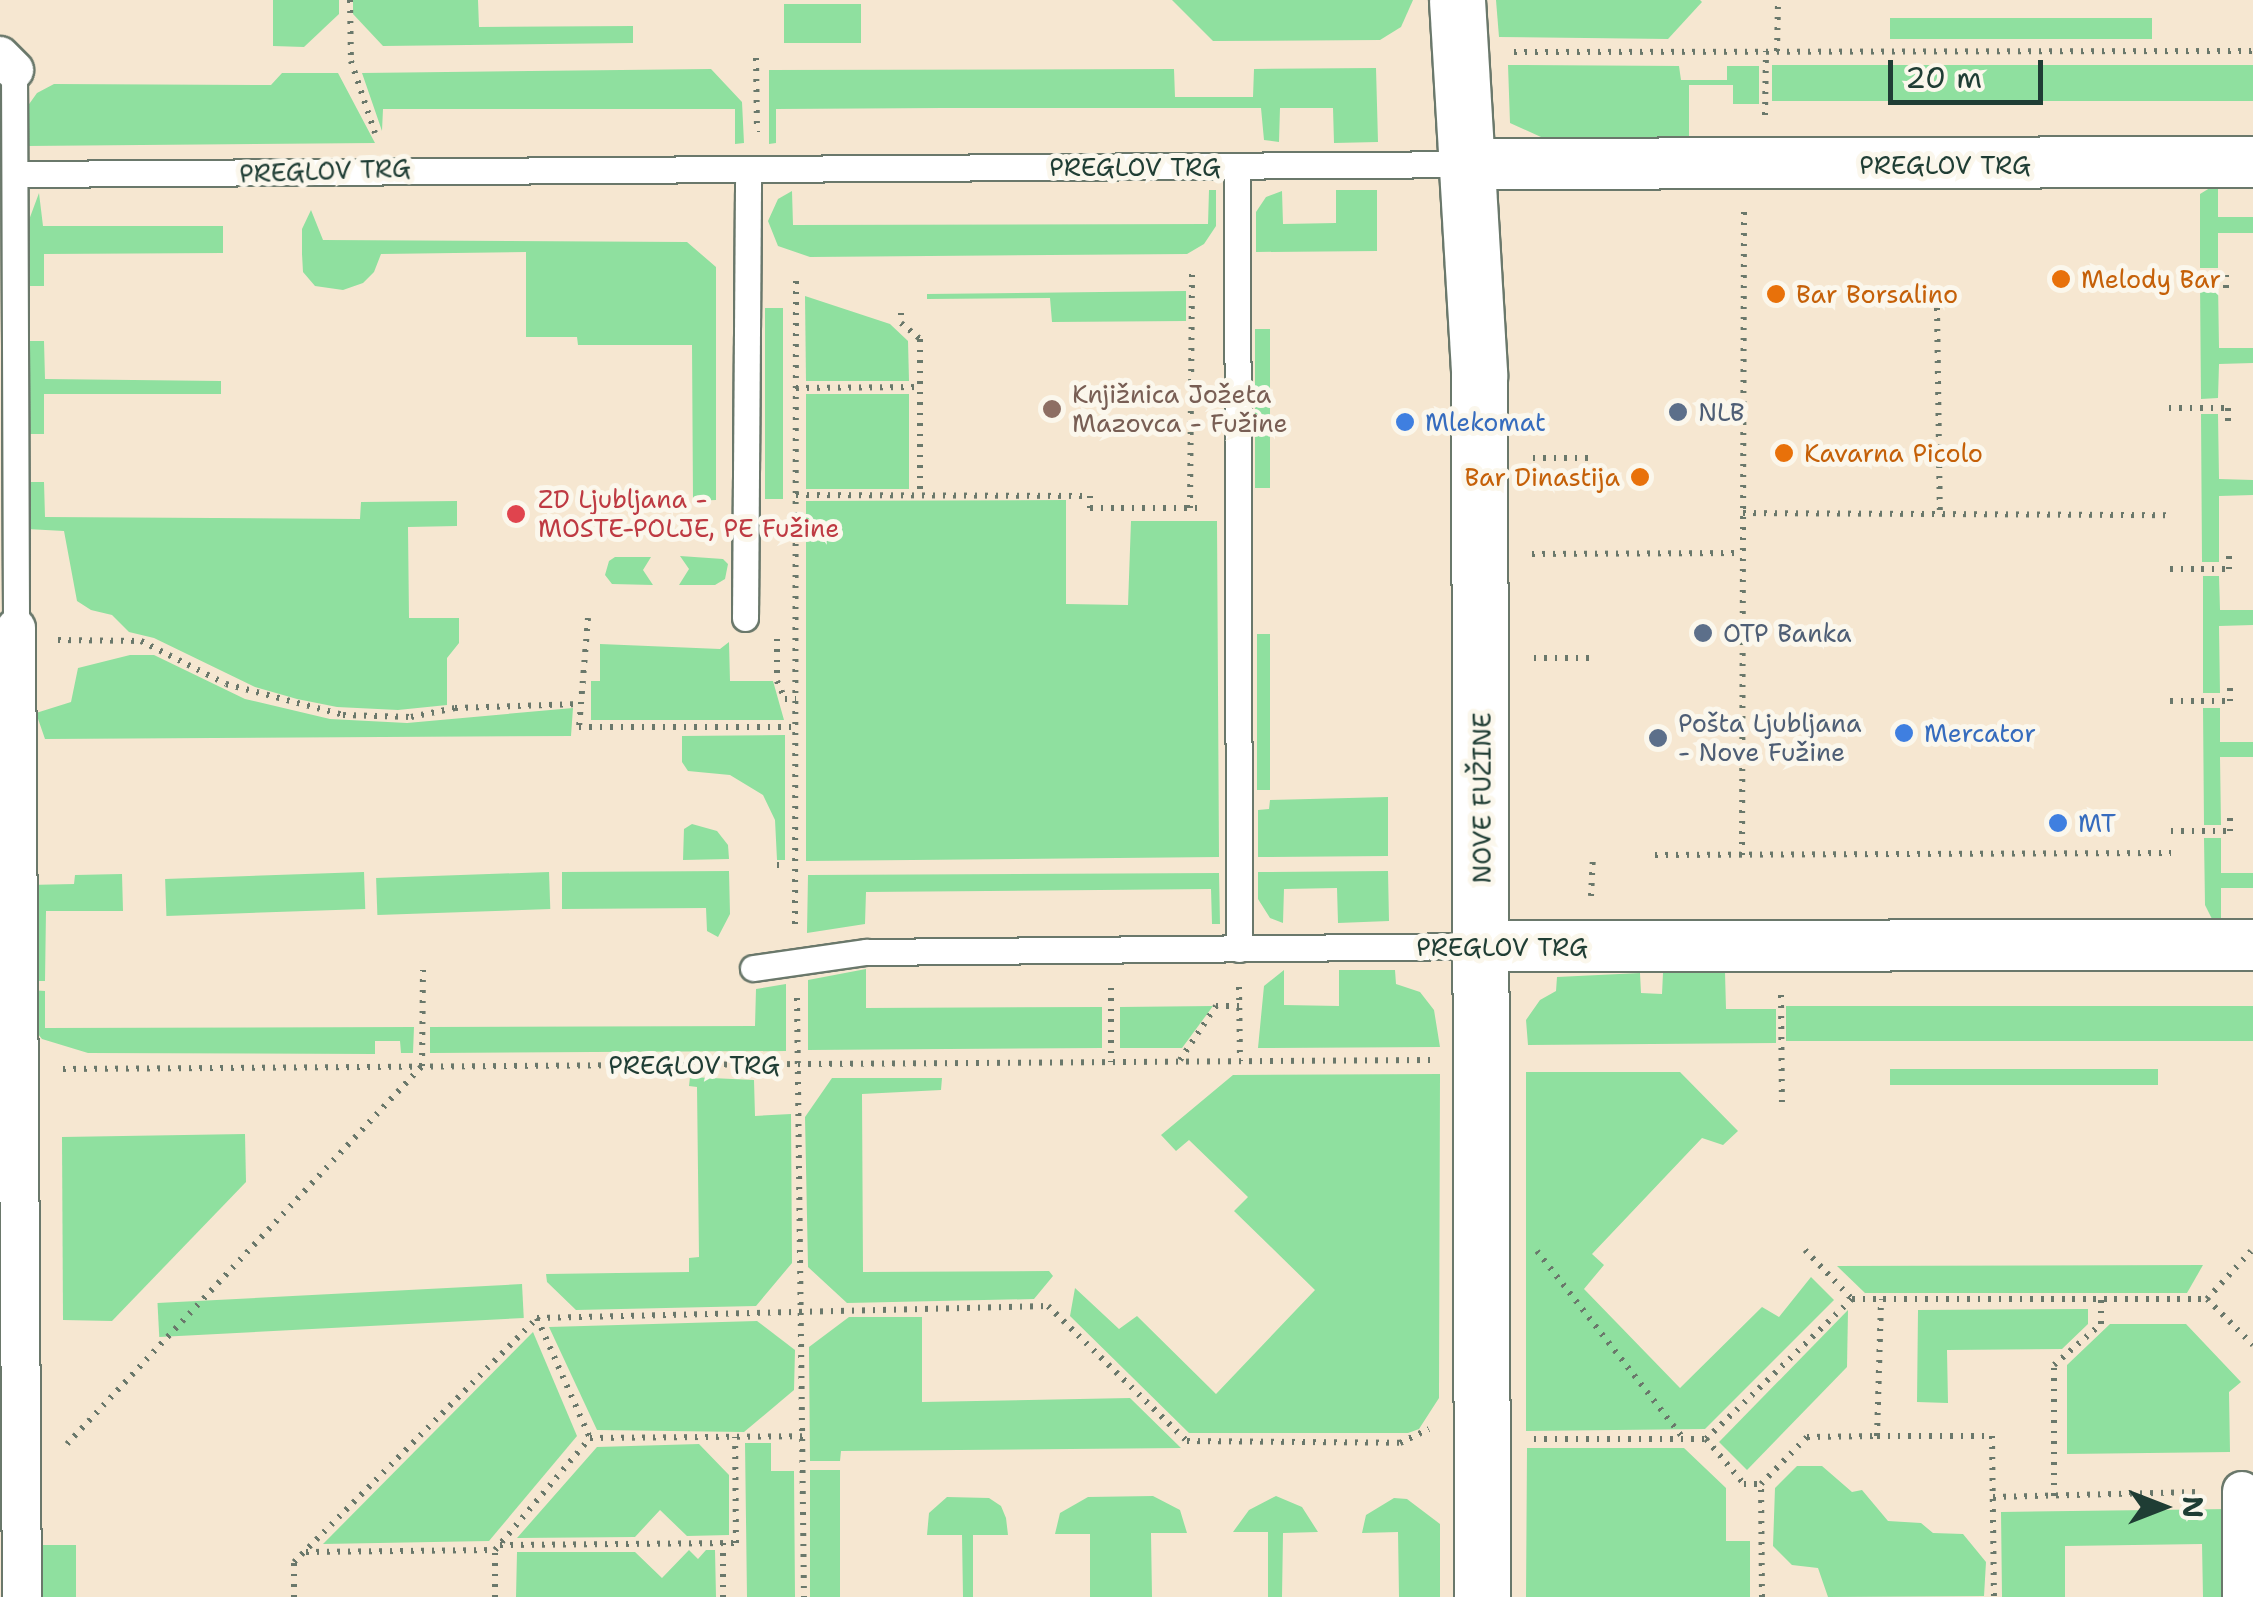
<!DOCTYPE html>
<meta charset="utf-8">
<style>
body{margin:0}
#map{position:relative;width:2253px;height:1597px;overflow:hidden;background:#f6e7d1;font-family:"Shantell Sans",sans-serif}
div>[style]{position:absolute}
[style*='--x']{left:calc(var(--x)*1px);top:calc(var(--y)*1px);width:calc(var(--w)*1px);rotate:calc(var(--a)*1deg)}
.green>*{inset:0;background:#8fe09f;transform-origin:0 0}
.path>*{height:6px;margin-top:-3px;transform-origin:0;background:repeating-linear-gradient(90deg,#6a786b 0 2.5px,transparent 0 10.5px)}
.roads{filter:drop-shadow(2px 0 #6a786b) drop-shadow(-2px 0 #6a786b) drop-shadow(0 2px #6a786b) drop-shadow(0 -2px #6a786b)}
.service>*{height:25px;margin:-12.5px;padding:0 12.5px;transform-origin:12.5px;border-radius:12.5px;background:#fff}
.pedestrian>*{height:38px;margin:-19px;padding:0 19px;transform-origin:19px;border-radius:19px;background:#fff}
.minor>*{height:50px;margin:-25px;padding:0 25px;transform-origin:25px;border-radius:25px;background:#fff}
.tertiary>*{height:55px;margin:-27.5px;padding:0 27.5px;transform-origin:27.5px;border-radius:27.5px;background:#fff}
.dots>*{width:28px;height:28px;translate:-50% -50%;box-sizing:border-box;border:5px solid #fbf7ec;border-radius:50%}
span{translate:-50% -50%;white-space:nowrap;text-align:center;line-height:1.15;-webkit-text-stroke:10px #fbf7ec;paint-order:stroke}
.street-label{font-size:25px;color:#1f3d34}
.food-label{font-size:25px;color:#c56008}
.left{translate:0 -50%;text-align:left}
.right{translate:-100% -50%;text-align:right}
.education-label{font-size:25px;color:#785e54}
.service-label{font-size:25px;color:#4e5e75}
.shop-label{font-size:25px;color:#366cbe}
.health-label{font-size:25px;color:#be3a42}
.north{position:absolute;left:2113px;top:1457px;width:100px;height:100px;-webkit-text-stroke:8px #fbf7ec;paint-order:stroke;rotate:90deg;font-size:28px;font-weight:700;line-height:40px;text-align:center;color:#1f3d34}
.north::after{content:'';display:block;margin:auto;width:35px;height:45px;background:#1f3d34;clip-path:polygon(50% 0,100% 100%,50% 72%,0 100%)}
.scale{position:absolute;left:1888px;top:60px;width:155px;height:45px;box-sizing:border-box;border:5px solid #1f3d34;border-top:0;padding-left:12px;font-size:30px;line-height:35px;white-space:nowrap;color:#1f3d34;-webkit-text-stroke:8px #fbf7ec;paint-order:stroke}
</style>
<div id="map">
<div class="green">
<i style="clip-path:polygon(273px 0,339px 0,339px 14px,304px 47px,273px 46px)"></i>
<i style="clip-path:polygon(353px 0,478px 0,479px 27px,633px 26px,633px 43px,383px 46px,353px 14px)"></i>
<i style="clip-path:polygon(1172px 0,1413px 0,1401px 27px,1380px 40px,1213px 41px)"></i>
<i style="clip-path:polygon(1496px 0,1700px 0,1702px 2px,1668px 39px,1499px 37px)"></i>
<i style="left:784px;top:4px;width:77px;height:39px"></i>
<i style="left:1890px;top:18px;width:262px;height:21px"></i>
<i style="clip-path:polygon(1508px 65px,1679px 66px,1681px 80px,1727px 80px,1727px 66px,1759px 66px,1759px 104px,1733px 104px,1733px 85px,1689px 85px,1689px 140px,1541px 137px,1510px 123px)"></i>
<i style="left:2253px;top:65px;width:36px;height:481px;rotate:90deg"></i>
<i style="clip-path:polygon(1376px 68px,1378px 142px,1334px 143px,1333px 108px,1280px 108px,1279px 142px,1264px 140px,1261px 108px,943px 108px,776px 109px,776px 143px,769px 144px,769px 70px,1174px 69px,1175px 97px,1253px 97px,1254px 69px)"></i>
<i style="clip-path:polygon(711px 69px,742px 102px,744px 143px,735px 144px,735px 109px,383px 109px,382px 131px,362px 73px)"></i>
<i style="clip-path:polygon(282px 73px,338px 73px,375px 143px,27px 146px,27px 107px,37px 93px,54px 84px,271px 85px)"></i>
<i style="clip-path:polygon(2218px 183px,2218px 217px,2253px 217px,2253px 233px,2218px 233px,2218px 268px,2200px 268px,2200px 194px)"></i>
<i style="clip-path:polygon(1209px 190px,1216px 190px,1216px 226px,1204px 244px,1187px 254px,810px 257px,778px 246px,768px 221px,778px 199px,792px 191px,793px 225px,1208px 224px)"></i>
<i style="clip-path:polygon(1336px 190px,1377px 190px,1377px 251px,1256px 252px,1256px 212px,1266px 197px,1282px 191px,1283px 224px,1336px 223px)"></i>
<i style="clip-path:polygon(39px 193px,43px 226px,223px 226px,223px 253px,44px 254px,44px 286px,26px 286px,26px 228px)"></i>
<i style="clip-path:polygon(311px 210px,323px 240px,687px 242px,716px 267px,716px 500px,693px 501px,692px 345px,578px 345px,577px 337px,526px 337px,526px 252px,381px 254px,374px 272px,363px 283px,343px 290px,315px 286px,303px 272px,302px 254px,302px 229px)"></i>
<i style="clip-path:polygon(2200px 283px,2218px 283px,2219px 348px,2253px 348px,2253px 363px,2219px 364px,2218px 398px,2201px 399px)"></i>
<i style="clip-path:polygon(1186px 291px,1186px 321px,1052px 322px,1050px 298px,927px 299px,927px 294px)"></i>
<i style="clip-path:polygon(805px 296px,890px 324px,908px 341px,909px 381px,806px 381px)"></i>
<i style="left:765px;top:308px;width:18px;height:191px"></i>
<i style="left:1255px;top:329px;width:15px;height:159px"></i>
<i style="clip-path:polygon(24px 341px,44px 341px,45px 379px,221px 381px,221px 394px,44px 394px,44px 434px,26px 434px)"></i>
<i style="left:909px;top:394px;width:95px;height:103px;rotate:90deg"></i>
<i style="clip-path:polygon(2201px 414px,2218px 414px,2219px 479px,2253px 480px,2253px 495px,2219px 496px,2219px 562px,2202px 562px)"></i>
<i style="clip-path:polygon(26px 482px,44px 482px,45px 517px,360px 519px,361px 502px,457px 501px,457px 526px,408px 527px,409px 618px,459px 618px,459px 643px,447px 658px,447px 705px,398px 710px,337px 707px,297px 699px,255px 687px,154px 638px,129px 632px,112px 615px,91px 610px,77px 601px,64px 531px,27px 529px)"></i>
<i style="clip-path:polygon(1066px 500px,1066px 604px,1128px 605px,1131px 521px,1217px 521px,1219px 857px,806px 861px,806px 501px)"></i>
<i style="clip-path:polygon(680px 556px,723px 559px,728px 564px,725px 579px,715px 585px,679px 585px,689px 569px)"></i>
<i style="clip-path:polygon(615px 557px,651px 557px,643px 570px,653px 585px,612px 584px,605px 575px,609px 561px)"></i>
<i style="clip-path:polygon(2203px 576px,2219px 576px,2220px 610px,2253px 610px,2253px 625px,2219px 626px,2220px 693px,2203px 693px)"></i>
<i style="left:1257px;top:634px;width:13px;height:156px"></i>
<i style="clip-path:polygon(729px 642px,730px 681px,773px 681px,784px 720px,591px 720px,591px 681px,600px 681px,600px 644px,720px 649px)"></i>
<i style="clip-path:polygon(130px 655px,154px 655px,245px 699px,330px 719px,407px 723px,573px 708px,571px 736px,45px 739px,36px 713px,71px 702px,78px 668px)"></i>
<i style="clip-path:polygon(2203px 708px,2220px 708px,2220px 742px,2253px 742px,2253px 757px,2220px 757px,2221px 825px,2204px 825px)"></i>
<i style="clip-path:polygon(785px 735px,785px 860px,777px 860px,775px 820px,763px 795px,730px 775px,688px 771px,682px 762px,682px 736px)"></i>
<i style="clip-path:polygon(1388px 797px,1388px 856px,1258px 857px,1258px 810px,1269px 809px,1270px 800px)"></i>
<i style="clip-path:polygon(692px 824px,717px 831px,728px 845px,729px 859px,683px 860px,684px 829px)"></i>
<i style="clip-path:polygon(2204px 838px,2221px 838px,2221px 873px,2253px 873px,2253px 888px,2221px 888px,2221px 923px,2214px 923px,2205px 905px)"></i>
<i style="clip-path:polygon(729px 871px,730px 914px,718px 937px,707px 931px,706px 908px,562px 909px,562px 872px)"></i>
<i style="clip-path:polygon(1388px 871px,1389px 921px,1338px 923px,1337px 888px,1284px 889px,1283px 923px,1270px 918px,1258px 899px,1258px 872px)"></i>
<i style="left:364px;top:872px;width:37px;height:199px;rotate:88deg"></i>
<i style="left:549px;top:872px;width:37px;height:173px;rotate:88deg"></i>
<i style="clip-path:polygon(1219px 873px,1220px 924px,1212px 924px,1211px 889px,866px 892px,865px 924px,807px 933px,808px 875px)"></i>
<i style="clip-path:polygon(122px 874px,123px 911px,46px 911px,45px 981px,29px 981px,28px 885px,74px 884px,75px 875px)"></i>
<i style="clip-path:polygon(866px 969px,866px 1008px,1102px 1007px,1102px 1048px,808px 1050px,808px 980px)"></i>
<i style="clip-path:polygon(1284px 970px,1284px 1005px,1339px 1006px,1339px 970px,1395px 970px,1396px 984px,1420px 992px,1434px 1010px,1440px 1047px,1258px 1048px,1264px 986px)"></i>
<i style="clip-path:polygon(1725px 972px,1726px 1009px,1776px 1009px,1776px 1043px,1528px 1045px,1526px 1020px,1540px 1000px,1556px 991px,1557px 977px,1640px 973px,1641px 993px,1662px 994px,1663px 973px)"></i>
<i style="clip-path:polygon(786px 984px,786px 1051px,430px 1053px,430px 1027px,755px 1026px,756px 989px)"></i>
<i style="clip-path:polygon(30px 990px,45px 991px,45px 1028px,414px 1027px,413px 1053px,401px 1053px,400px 1041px,375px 1041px,375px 1054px,88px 1053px,42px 1039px,30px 1024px)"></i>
<i style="clip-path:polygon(1213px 1006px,1182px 1048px,1120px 1048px,1120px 1007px)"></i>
<i style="left:2253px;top:1006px;width:35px;height:467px;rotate:90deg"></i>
<i style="left:2158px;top:1069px;width:16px;height:268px;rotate:90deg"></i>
<i style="clip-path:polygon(1526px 1072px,1680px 1072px,1738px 1131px,1723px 1145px,1702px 1138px,1592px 1254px,1604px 1265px,1584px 1289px,1680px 1388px,1762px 1307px,1779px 1317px,1811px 1277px,1834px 1300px,1705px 1429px,1526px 1431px)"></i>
<i style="clip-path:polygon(1440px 1074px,1439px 1398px,1419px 1429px,1408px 1433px,1189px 1433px,1070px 1316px,1075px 1288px,1119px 1329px,1137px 1316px,1216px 1394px,1315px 1290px,1234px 1211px,1248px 1197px,1189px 1140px,1176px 1151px,1161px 1135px,1233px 1075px)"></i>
<i style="clip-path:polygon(690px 1077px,754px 1080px,755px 1116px,791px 1114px,792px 1263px,756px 1306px,576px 1310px,547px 1282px,546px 1274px,689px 1272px,689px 1258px,699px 1257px,697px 1087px,689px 1086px)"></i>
<i style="clip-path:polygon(832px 1078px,942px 1078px,941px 1090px,862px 1094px,863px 1272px,1049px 1271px,1053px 1276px,1034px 1299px,847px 1303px,808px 1267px,805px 1117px)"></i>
<i style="clip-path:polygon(245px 1134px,246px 1182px,112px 1321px,63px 1320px,62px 1137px)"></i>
<i style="clip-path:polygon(2203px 1265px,2187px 1293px,1865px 1293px,1837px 1266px)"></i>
<i style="left:522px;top:1284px;width:34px;height:365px;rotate:87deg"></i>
<i style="clip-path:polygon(2088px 1309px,2088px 1324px,2062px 1349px,1947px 1350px,1948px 1403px,1917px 1402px,1918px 1310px)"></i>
<i style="clip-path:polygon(1848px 1310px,1847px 1367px,1747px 1470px,1719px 1442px)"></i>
<i style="clip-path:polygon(849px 1317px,922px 1317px,922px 1402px,1130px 1398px,1181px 1448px,841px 1451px,840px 1461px,810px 1461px,809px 1347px)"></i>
<i style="clip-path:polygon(757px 1321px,795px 1350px,794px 1390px,744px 1432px,597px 1430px,549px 1327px)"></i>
<i style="clip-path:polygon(2110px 1324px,2186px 1324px,2241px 1382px,2229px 1392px,2230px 1452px,2067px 1454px,2067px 1365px)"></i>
<i style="clip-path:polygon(533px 1332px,577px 1436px,489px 1541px,323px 1544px)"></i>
<i style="clip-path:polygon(745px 1443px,771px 1443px,771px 1471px,794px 1471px,795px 1597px,747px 1597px)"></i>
<i style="clip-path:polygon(699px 1444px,729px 1475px,729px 1535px,687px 1536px,660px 1510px,635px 1537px,517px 1538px,597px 1447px)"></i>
<i style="clip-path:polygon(1527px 1448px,1684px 1448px,1726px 1488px,1726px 1541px,1750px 1541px,1750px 1597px,1526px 1597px)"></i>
<i style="clip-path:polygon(1797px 1466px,1822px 1466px,1852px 1492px,1862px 1490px,1888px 1521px,1921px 1523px,1933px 1533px,1963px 1534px,1986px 1562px,1984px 1596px,1828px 1597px,1818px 1568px,1792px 1565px,1773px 1546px,1775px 1488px)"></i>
<i style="left:810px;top:1470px;width:30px;height:127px"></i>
<i style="clip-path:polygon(1153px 1496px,1180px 1510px,1187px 1533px,1151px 1533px,1152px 1597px,1090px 1597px,1090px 1534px,1055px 1534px,1060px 1513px,1088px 1497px)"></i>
<i style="clip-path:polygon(1276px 1496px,1302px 1507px,1318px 1532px,1283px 1533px,1282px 1597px,1268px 1597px,1268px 1532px,1233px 1532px,1249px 1510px)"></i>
<i style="clip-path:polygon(947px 1497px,989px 1498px,1001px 1506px,1006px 1518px,1008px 1535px,973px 1535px,973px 1597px,963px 1597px,962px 1535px,927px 1535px,929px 1513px)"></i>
<i style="clip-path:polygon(1394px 1498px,1407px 1499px,1440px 1524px,1440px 1597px,1399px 1597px,1398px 1532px,1362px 1533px,1366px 1515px)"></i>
<i style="clip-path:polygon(2230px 1509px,2230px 1597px,2203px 1597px,2202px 1544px,2065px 1546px,2065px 1597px,2002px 1597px,2001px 1512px)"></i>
<i style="left:33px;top:1545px;width:43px;height:52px"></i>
<i style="clip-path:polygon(689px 1550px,698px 1559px,706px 1550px,715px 1550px,716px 1597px,516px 1597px,517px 1552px,635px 1552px,662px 1578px)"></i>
</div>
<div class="path">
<i style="--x:350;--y:0;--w:61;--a:89.1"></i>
<i style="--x:351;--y:61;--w:76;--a:71.6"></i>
<i style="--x:1777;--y:51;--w:49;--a:-88.8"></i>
<i style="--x:1514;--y:52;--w:739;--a:-0.08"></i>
<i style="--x:756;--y:58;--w:74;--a:89.2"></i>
<i style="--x:1765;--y:115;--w:64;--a:-89.1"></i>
<i style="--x:2168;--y:276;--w:58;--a:-1"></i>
<i style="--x:2226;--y:275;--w:16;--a:90"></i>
<i style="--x:1937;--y:308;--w:208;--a:89.2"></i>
<i style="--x:901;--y:313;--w:10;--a:90"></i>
<i style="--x:901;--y:323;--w:25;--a:40"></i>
<i style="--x:920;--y:339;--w:156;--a:90"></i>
<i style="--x:796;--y:388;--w:123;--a:-0.5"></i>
<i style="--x:2169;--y:408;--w:59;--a:0"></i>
<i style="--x:2228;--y:408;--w:14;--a:90"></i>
<i style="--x:1533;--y:458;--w:60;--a:0"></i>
<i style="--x:796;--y:495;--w:294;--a:0.2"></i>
<i style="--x:1090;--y:496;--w:12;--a:90"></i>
<i style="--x:1090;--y:508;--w:113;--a:0"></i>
<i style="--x:1190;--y:508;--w:235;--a:-89.5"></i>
<i style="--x:1743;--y:513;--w:427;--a:0.3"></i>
<i style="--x:1532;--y:554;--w:210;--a:-0.3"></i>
<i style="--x:2170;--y:569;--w:59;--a:0"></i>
<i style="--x:2229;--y:569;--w:15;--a:-90"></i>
<i style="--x:588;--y:618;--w:109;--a:94.7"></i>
<i style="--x:579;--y:727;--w:217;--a:0"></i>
<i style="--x:777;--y:639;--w:42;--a:90"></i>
<i style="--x:777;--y:681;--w:20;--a:66"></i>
<i style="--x:785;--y:699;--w:11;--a:0"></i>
<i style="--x:58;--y:640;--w:83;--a:0.7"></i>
<i style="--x:141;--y:641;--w:95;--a:26.8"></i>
<i style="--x:226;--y:684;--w:121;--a:14.8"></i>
<i style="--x:343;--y:715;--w:68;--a:1.7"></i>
<i style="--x:411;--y:717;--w:45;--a:-11.6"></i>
<i style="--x:455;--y:708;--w:125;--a:-1.8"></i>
<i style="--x:1534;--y:658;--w:59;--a:0"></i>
<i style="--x:2170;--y:701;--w:60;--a:0"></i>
<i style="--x:2230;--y:701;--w:17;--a:-90"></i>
<i style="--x:2171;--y:831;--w:59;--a:0"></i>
<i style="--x:2230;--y:831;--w:15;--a:-90"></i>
<i style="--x:1655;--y:855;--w:516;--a:-0.22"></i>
<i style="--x:1742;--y:855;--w:644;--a:-89.82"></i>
<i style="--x:777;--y:865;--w:8;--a:0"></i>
<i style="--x:1591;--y:896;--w:41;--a:-87.2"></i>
<i style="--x:795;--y:924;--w:646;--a:-89.91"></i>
<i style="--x:1239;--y:987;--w:74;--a:89.2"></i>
<i style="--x:1111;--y:988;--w:74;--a:90"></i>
<i style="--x:1781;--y:995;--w:107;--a:89.5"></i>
<i style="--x:797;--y:998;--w:599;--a:89.33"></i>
<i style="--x:1180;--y:1060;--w:65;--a:-56.3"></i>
<i style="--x:1216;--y:1006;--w:23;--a:0"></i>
<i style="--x:63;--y:1069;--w:1368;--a:-0.38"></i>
<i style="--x:1805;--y:1250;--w:68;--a:46.2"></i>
<i style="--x:1537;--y:1251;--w:237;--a:52"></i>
<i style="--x:2207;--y:1299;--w:65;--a:-47.5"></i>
<i style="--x:537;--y:1318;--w:131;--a:66.2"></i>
<i style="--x:1877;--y:1436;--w:137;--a:-88.3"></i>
<i style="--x:1534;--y:1439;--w:172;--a:0"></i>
<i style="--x:1706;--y:1439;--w:202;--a:-43.8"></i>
<i style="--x:1852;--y:1299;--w:355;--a:0"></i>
<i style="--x:2207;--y:1299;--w:65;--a:45"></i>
<i style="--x:1706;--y:1439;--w:59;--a:49.8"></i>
<i style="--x:1744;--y:1484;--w:17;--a:0"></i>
<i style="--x:67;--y:1444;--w:519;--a:-46.8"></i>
<i style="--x:422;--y:1066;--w:96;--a:-89.4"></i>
<i style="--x:2054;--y:1496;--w:131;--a:-90"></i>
<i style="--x:2054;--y:1365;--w:62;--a:-41.1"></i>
<i style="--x:2101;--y:1324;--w:24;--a:-90"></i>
<i style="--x:1993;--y:1497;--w:204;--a:-1.4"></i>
<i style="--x:723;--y:1543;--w:54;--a:90"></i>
<i style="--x:500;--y:1545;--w:236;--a:-0.5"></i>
<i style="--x:736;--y:1543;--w:106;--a:-90.5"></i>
<i style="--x:306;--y:1552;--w:189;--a:-0.6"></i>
<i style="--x:294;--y:1597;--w:35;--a:-90"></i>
<i style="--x:294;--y:1562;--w:344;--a:-45.1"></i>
<i style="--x:537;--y:1318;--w:511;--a:-1.35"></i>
<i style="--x:1048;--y:1306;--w:194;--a:44.2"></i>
<i style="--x:1187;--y:1441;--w:213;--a:0.5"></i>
<i style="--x:1400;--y:1443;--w:32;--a:-26"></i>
<i style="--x:495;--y:1597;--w:47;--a:-90"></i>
<i style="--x:495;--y:1550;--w:147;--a:-49.7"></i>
<i style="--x:590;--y:1438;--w:213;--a:-0.5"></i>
<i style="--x:1762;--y:1597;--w:113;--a:-90.5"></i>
<i style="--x:1761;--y:1484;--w:66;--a:-45.6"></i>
<i style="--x:1807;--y:1437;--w:70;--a:-0.8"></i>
<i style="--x:1877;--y:1436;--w:115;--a:0"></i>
<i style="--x:1992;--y:1436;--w:161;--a:89.3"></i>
</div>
<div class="roads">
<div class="service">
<i style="--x:2;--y:70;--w:12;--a:0"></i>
<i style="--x:14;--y:70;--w:558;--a:89.79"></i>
<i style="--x:1237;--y:166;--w:783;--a:89.85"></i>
<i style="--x:16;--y:174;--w:1454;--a:-0.39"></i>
<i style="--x:745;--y:618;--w:449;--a:-89.6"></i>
<i style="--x:753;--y:968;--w:114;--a:-8.1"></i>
<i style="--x:866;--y:952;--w:617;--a:-0.56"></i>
</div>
<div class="pedestrian">
<i style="--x:0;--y:56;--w:20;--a:45"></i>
<i style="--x:16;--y:628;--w:969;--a:89.65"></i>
<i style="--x:2242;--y:1491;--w:106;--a:90"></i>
</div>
<div class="minor">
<i style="--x:1470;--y:164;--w:783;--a:-0.15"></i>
<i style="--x:1483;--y:946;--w:770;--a:-0.07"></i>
</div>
<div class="tertiary">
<i style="--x:1457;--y:0;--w:375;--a:86.6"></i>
<i style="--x:1479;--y:374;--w:1223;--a:89.86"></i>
</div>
</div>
<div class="dots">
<i style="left:2061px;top:279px;background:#e8710a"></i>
<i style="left:1776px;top:294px;background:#e8710a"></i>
<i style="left:1052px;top:409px;background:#8d6e63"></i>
<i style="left:1678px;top:412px;background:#5c6f8a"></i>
<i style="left:1405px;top:422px;background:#3f7fe0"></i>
<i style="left:1784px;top:453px;background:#e8710a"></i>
<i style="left:1640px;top:477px;background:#e8710a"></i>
<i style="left:516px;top:514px;background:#e0444e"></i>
<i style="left:1703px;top:633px;background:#5c6f8a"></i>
<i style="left:1904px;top:733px;background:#3f7fe0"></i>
<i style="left:1658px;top:738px;background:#5c6f8a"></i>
<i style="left:2058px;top:823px;background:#3f7fe0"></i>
</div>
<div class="street-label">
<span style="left:1945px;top:165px">PREGLOV TRG</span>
<span style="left:1135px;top:167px">PREGLOV TRG</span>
<span style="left:325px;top:171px;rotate:-2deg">PREGLOV TRG</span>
<span style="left:1482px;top:798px;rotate:-90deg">NOVE FUŽINE</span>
<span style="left:1502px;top:947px">PREGLOV TRG</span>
<span style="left:694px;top:1065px">PREGLOV TRG</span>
</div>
<div class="food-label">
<span class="left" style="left:2081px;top:279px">Melody Bar</span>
<span class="left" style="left:1796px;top:294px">Bar Borsalino</span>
<span class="left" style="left:1804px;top:453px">Kavarna Picolo</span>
<span class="right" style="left:1620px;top:477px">Bar Dinastija</span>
</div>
<div class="education-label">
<span class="left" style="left:1072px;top:409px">Knjižnica Jožeta<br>Mazovca - Fužine</span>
</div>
<div class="service-label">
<span class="left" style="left:1698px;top:412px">NLB</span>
<span class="left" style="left:1723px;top:633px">OTP Banka</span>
<span class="left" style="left:1678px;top:738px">Pošta Ljubljana<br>- Nove Fužine</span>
</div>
<div class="shop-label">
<span class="left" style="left:1425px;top:422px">Mlekomat</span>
<span class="left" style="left:1924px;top:733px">Mercator</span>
<span class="left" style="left:2078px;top:823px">MT</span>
</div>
<div class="health-label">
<span class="left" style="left:538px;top:514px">ZD Ljubljana -<br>MOSTE-POLJE, PE Fužine</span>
</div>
<div class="north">N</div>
<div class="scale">20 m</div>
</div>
